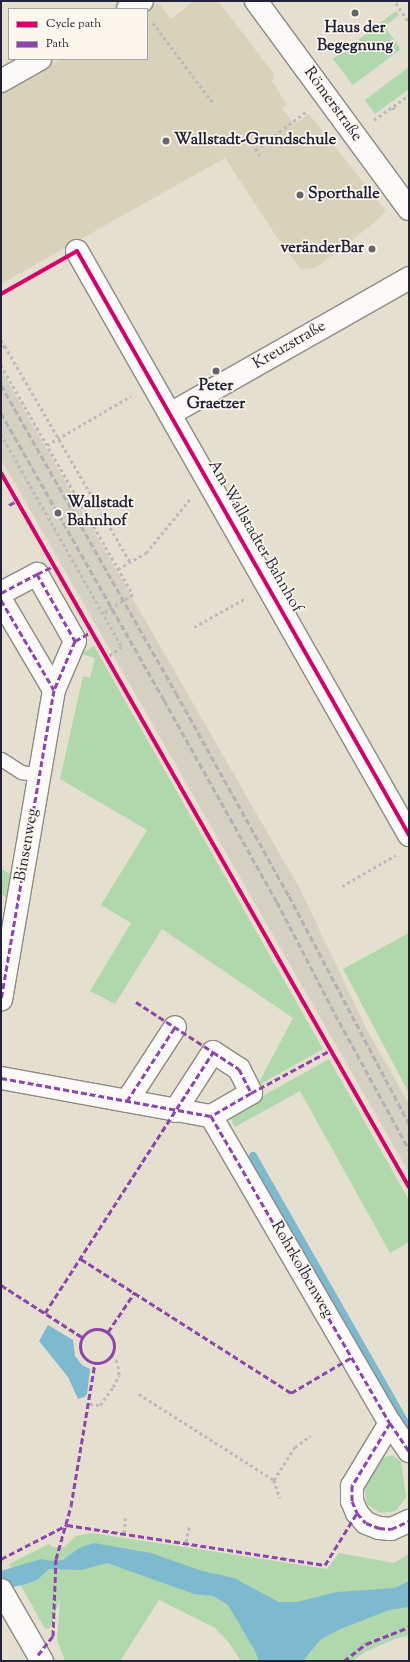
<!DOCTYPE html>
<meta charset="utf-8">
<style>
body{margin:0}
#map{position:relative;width:410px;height:1662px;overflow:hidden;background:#e4dfce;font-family:"Sorts Mill Goudy",serif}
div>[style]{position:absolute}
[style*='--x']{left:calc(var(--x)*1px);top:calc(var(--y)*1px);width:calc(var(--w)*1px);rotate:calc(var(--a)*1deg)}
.built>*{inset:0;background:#d8d2bb}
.industrial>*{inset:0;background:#d4d1c2}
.green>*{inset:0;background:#b1d8ac}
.water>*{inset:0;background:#7ebacf}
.stream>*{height:8px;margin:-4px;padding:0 4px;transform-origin:4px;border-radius:4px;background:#7ebacf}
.path>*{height:2.5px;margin-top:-1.25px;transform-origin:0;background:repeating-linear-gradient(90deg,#bcbaba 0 3px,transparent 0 6px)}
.roads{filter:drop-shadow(1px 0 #8d8a85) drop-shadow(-1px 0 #8d8a85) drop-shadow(0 1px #8d8a85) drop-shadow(0 -1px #8d8a85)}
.lane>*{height:13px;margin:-6.5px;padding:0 6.5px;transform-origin:6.5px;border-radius:6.5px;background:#fbfaf8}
.street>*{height:22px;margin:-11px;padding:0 11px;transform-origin:11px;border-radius:11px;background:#fbfaf8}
.secondary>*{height:22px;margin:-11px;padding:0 11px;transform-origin:11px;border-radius:11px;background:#fbfaf8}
.rail>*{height:3px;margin-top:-1.5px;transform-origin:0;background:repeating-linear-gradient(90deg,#b3b2b3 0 6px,transparent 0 9px)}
.quiet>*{height:3px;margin-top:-1.5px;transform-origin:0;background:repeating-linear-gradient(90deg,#8e44ad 0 6px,transparent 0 9px)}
.quiet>.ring{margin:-1.5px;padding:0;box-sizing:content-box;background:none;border:3px solid #8e44ad;border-radius:50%}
.cycleway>*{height:4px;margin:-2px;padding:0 2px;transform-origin:2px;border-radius:2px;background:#d6006c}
.dots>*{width:11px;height:11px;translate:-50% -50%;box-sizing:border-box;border:2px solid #fbf7ec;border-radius:50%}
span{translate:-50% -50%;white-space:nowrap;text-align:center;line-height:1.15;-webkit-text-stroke:3.5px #fbf7ec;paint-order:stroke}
.poi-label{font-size:16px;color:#22223b;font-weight:700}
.left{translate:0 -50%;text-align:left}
.right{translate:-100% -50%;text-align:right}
.street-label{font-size:16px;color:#22223b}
.frame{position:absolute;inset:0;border:2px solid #22223b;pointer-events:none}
.legend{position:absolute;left:8px;top:8px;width:140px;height:52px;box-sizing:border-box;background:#fbf7ec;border:1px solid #a4a2a5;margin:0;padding:5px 7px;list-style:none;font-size:12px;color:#22223b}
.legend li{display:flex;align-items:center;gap:8px;height:20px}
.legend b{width:20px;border:1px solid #a4a2a5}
</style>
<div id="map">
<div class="built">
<i style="clip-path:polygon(194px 1px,218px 1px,274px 74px,272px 81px,287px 105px,282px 108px,294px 124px,309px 114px,386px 211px,370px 226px,315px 268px,301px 269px,276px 236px,225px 158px,1px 284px,1px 93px,61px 59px,147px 59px,147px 10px,158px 3px,171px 19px)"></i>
</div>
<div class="industrial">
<i style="clip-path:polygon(1px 370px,300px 889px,367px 1030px,409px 1104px,409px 1173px,1px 459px)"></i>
</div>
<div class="green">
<i style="clip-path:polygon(396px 11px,399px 15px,384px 26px,401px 49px,353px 85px,333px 59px)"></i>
<i style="clip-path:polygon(409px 67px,409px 89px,375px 114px,365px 100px)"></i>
<i style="clip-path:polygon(94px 646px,323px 1049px,257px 1086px,293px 1018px,162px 929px,115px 1004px,90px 991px,131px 923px,101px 905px,147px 830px,60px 779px,83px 676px,90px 678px,95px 658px,81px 654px)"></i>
<i style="clip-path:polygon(1px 869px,16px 877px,13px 901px,1px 894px)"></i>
<i style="clip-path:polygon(409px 933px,409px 1093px,343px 969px)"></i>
<i style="clip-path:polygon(329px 1059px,409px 1200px,409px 1242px,390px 1253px,300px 1091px,235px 1127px,229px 1115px)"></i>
<i style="clip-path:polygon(393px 1455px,401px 1462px,406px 1497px,396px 1511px,380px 1513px,367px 1504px,364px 1489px,382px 1458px)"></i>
<i style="clip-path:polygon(92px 1533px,327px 1569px,339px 1553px,394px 1563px,409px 1554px,409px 1636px,397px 1638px,365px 1652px,353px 1661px,241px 1661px,229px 1643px,215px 1628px,159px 1600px,120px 1661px,65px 1661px,57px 1640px,60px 1599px,50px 1628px,45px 1629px,9px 1564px,49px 1544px,53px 1547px,64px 1547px,76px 1536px)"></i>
</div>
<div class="water">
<i style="clip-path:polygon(48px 1325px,73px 1340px,75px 1356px,82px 1365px,90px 1369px,87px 1394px,84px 1397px,78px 1399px,68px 1377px,39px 1341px)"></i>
<i style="clip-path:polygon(94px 1543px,151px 1553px,202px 1571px,234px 1578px,279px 1602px,297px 1602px,337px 1592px,395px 1588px,409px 1581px,409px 1607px,389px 1610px,338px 1630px,320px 1640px,303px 1661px,259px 1661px,254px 1649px,228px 1605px,213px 1596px,194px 1594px,107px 1563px,81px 1570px,49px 1569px,37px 1580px,23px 1585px,1px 1589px,1px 1571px,41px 1559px,51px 1561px,63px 1560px,79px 1548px)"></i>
</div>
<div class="stream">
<i style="--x:253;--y:1156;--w:315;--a:60.3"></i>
</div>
<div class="path">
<i style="--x:396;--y:3;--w:23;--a:56"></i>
<i style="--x:153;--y:23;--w:101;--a:53"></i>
<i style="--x:393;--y:107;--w:6;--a:59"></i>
<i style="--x:374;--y:120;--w:43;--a:-35.5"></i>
<i style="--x:260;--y:156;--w:8;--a:-130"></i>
<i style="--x:255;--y:150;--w:65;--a:-36.9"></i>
<i style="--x:1;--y:340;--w:7;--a:56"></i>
<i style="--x:5;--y:346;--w:4;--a:153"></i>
<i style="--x:5;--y:346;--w:250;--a:59.9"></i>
<i style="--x:1;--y:365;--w:265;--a:60.1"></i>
<i style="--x:133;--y:595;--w:36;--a:148"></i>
<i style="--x:1;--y:434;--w:245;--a:60.4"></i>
<i style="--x:122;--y:647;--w:19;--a:145"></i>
<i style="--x:47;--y:445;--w:97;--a:-30.3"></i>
<i style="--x:118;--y:569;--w:32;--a:-30"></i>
<i style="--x:146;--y:553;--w:70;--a:-50.8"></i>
<i style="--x:194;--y:627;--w:60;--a:-29.1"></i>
<i style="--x:342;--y:886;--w:62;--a:-29.9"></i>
<i style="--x:139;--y:1394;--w:160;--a:32.5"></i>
<i style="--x:274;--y:1480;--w:19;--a:72"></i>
<i style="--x:90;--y:1404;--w:10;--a:6"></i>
<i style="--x:100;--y:1405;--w:22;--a:-54"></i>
<i style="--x:113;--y:1387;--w:13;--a:-63"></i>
<i style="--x:119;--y:1375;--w:13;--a:-99"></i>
<i style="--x:117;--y:1362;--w:8;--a:-135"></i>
<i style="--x:274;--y:1480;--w:39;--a:-58"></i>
<i style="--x:295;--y:1447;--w:19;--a:-36"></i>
<i style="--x:124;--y:1533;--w:15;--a:-86"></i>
<i style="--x:186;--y:1542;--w:16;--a:-79"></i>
</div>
<div class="roads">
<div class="lane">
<i style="--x:1;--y:759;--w:24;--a:33"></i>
<i style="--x:21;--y:772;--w:19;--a:9"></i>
</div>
<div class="street">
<i style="--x:128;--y:9;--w:16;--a:-30"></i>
<i style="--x:1;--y:81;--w:45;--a:-29.4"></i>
<i style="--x:77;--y:251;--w:672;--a:60.38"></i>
<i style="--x:170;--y:414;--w:275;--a:-29.6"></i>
<i style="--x:1;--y:593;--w:41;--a:-27.8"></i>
<i style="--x:37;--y:574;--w:77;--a:60.4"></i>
<i style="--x:75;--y:641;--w:53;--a:113.2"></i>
<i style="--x:54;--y:690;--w:314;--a:99.7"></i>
<i style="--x:1;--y:600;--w:104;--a:59.5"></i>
<i style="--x:1;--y:1078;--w:213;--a:10.3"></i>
<i style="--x:211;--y:1116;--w:355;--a:59.8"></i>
<i style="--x:390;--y:1423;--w:34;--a:56"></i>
<i style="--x:127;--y:1101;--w:88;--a:-57"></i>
<i style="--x:175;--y:1111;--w:70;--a:-57.2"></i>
<i style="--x:213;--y:1052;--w:31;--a:33"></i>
<i style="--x:239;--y:1069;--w:27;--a:63"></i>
<i style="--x:251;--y:1093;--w:46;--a:150.1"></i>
<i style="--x:390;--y:1423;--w:74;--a:121.1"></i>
<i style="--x:352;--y:1486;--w:15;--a:90"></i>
<i style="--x:352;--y:1501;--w:13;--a:67"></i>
<i style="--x:357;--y:1513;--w:13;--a:48"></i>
<i style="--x:366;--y:1523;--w:14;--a:21"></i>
<i style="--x:379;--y:1528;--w:12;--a:5"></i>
<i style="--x:391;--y:1529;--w:20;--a:-24"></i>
<i style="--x:1;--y:1590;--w:82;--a:60"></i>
</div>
<div class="secondary">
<i style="--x:256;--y:1;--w:258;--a:53.7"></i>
</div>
</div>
<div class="rail">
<i style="--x:1;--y:385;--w:354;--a:60.4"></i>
<i style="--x:176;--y:693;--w:232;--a:60.9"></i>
<i style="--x:289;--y:896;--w:258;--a:62.2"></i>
<i style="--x:1;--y:413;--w:330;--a:60.4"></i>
<i style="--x:164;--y:700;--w:231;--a:60.8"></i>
<i style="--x:277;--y:902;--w:126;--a:62.6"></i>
<i style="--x:335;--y:1014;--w:155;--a:61.4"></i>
</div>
<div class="quiet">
<i style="--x:9;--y:505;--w:9;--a:-27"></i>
<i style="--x:37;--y:574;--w:19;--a:-25"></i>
<i style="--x:1;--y:593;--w:41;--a:-27.8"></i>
<i style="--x:37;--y:574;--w:77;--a:60.4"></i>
<i style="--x:75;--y:641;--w:53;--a:113.2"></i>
<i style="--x:54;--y:690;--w:314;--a:99.7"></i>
<i style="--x:1;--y:600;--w:104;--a:59.5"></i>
<i style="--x:75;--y:641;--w:18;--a:-29"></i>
<i style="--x:136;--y:1002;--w:92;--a:33"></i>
<i style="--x:1;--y:1078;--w:213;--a:10.3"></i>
<i style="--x:211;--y:1116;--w:355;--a:59.8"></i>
<i style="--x:390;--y:1423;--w:34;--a:56"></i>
<i style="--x:251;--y:1093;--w:91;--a:-28.3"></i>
<i style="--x:127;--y:1101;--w:88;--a:-57"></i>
<i style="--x:81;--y:1259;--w:249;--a:32.5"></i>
<i style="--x:291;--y:1393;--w:71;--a:-30.5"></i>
<i style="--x:1;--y:1285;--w:96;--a:32.7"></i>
<i style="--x:45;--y:1313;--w:310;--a:-57.2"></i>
<i style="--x:213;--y:1052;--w:31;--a:33"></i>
<i style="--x:239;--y:1069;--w:27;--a:63"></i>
<i style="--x:251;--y:1093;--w:46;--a:150.1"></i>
<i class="ring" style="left:80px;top:1329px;width:31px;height:31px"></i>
<i style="--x:108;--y:1332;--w:48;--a:-56"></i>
<i style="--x:390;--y:1423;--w:74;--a:121.1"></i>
<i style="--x:352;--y:1486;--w:15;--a:90"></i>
<i style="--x:352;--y:1501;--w:13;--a:67"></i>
<i style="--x:357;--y:1513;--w:13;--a:48"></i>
<i style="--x:366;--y:1523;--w:14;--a:21"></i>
<i style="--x:379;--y:1528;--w:12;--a:5"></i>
<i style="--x:391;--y:1529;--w:20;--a:-24"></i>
<i style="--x:1;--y:1559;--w:74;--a:-27.3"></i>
<i style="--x:67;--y:1525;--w:261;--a:8.8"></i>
<i style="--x:325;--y:1565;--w:61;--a:-58.4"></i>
<i style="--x:38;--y:1655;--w:24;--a:-52"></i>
<i style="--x:53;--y:1636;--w:77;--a:-87.8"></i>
<i style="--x:56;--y:1559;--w:55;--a:-74.2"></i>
<i style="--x:71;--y:1506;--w:145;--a:-80.5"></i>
<i style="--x:344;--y:1661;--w:28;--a:-38"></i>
<i style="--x:366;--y:1644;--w:46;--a:-21.6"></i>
</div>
<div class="cycleway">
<i style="--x:1;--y:294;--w:87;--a:-29.5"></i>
<i style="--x:77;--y:251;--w:672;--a:60.38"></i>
<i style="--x:1;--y:473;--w:822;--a:60.26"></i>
</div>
<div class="dots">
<i style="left:355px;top:13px;background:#66646e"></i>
<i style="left:166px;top:141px;background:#66646e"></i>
<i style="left:300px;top:195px;background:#66646e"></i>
<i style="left:372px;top:249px;background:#66646e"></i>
<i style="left:216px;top:371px;background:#66646e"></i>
<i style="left:58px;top:513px;background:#66646e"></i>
</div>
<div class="poi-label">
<span style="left:355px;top:38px">Haus der<br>Begegnung</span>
<span class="left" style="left:174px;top:141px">Wallstadt-Grundschule</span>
<span class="left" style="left:308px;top:195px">Sporthalle</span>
<span class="right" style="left:364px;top:249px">veränderBar</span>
<span style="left:216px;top:396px">Peter<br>Graetzer</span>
<span class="left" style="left:67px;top:513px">Wallstadt<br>Bahnhof</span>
</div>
<div class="street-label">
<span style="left:332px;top:105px;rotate:54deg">Römerstraße</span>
<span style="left:290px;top:346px;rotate:-30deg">Kreuzstraße</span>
<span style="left:254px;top:537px;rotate:60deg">Am Wallstadter Bahnhof</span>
<span style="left:28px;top:845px;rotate:-80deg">Binsenweg</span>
<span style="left:301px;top:1270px;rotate:60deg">Rohrkolbenweg</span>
</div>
<div class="frame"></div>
<ul class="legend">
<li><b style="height:5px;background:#d6006c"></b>Cycle path</li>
<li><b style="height:5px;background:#8e44ad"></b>Path</li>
</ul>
</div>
